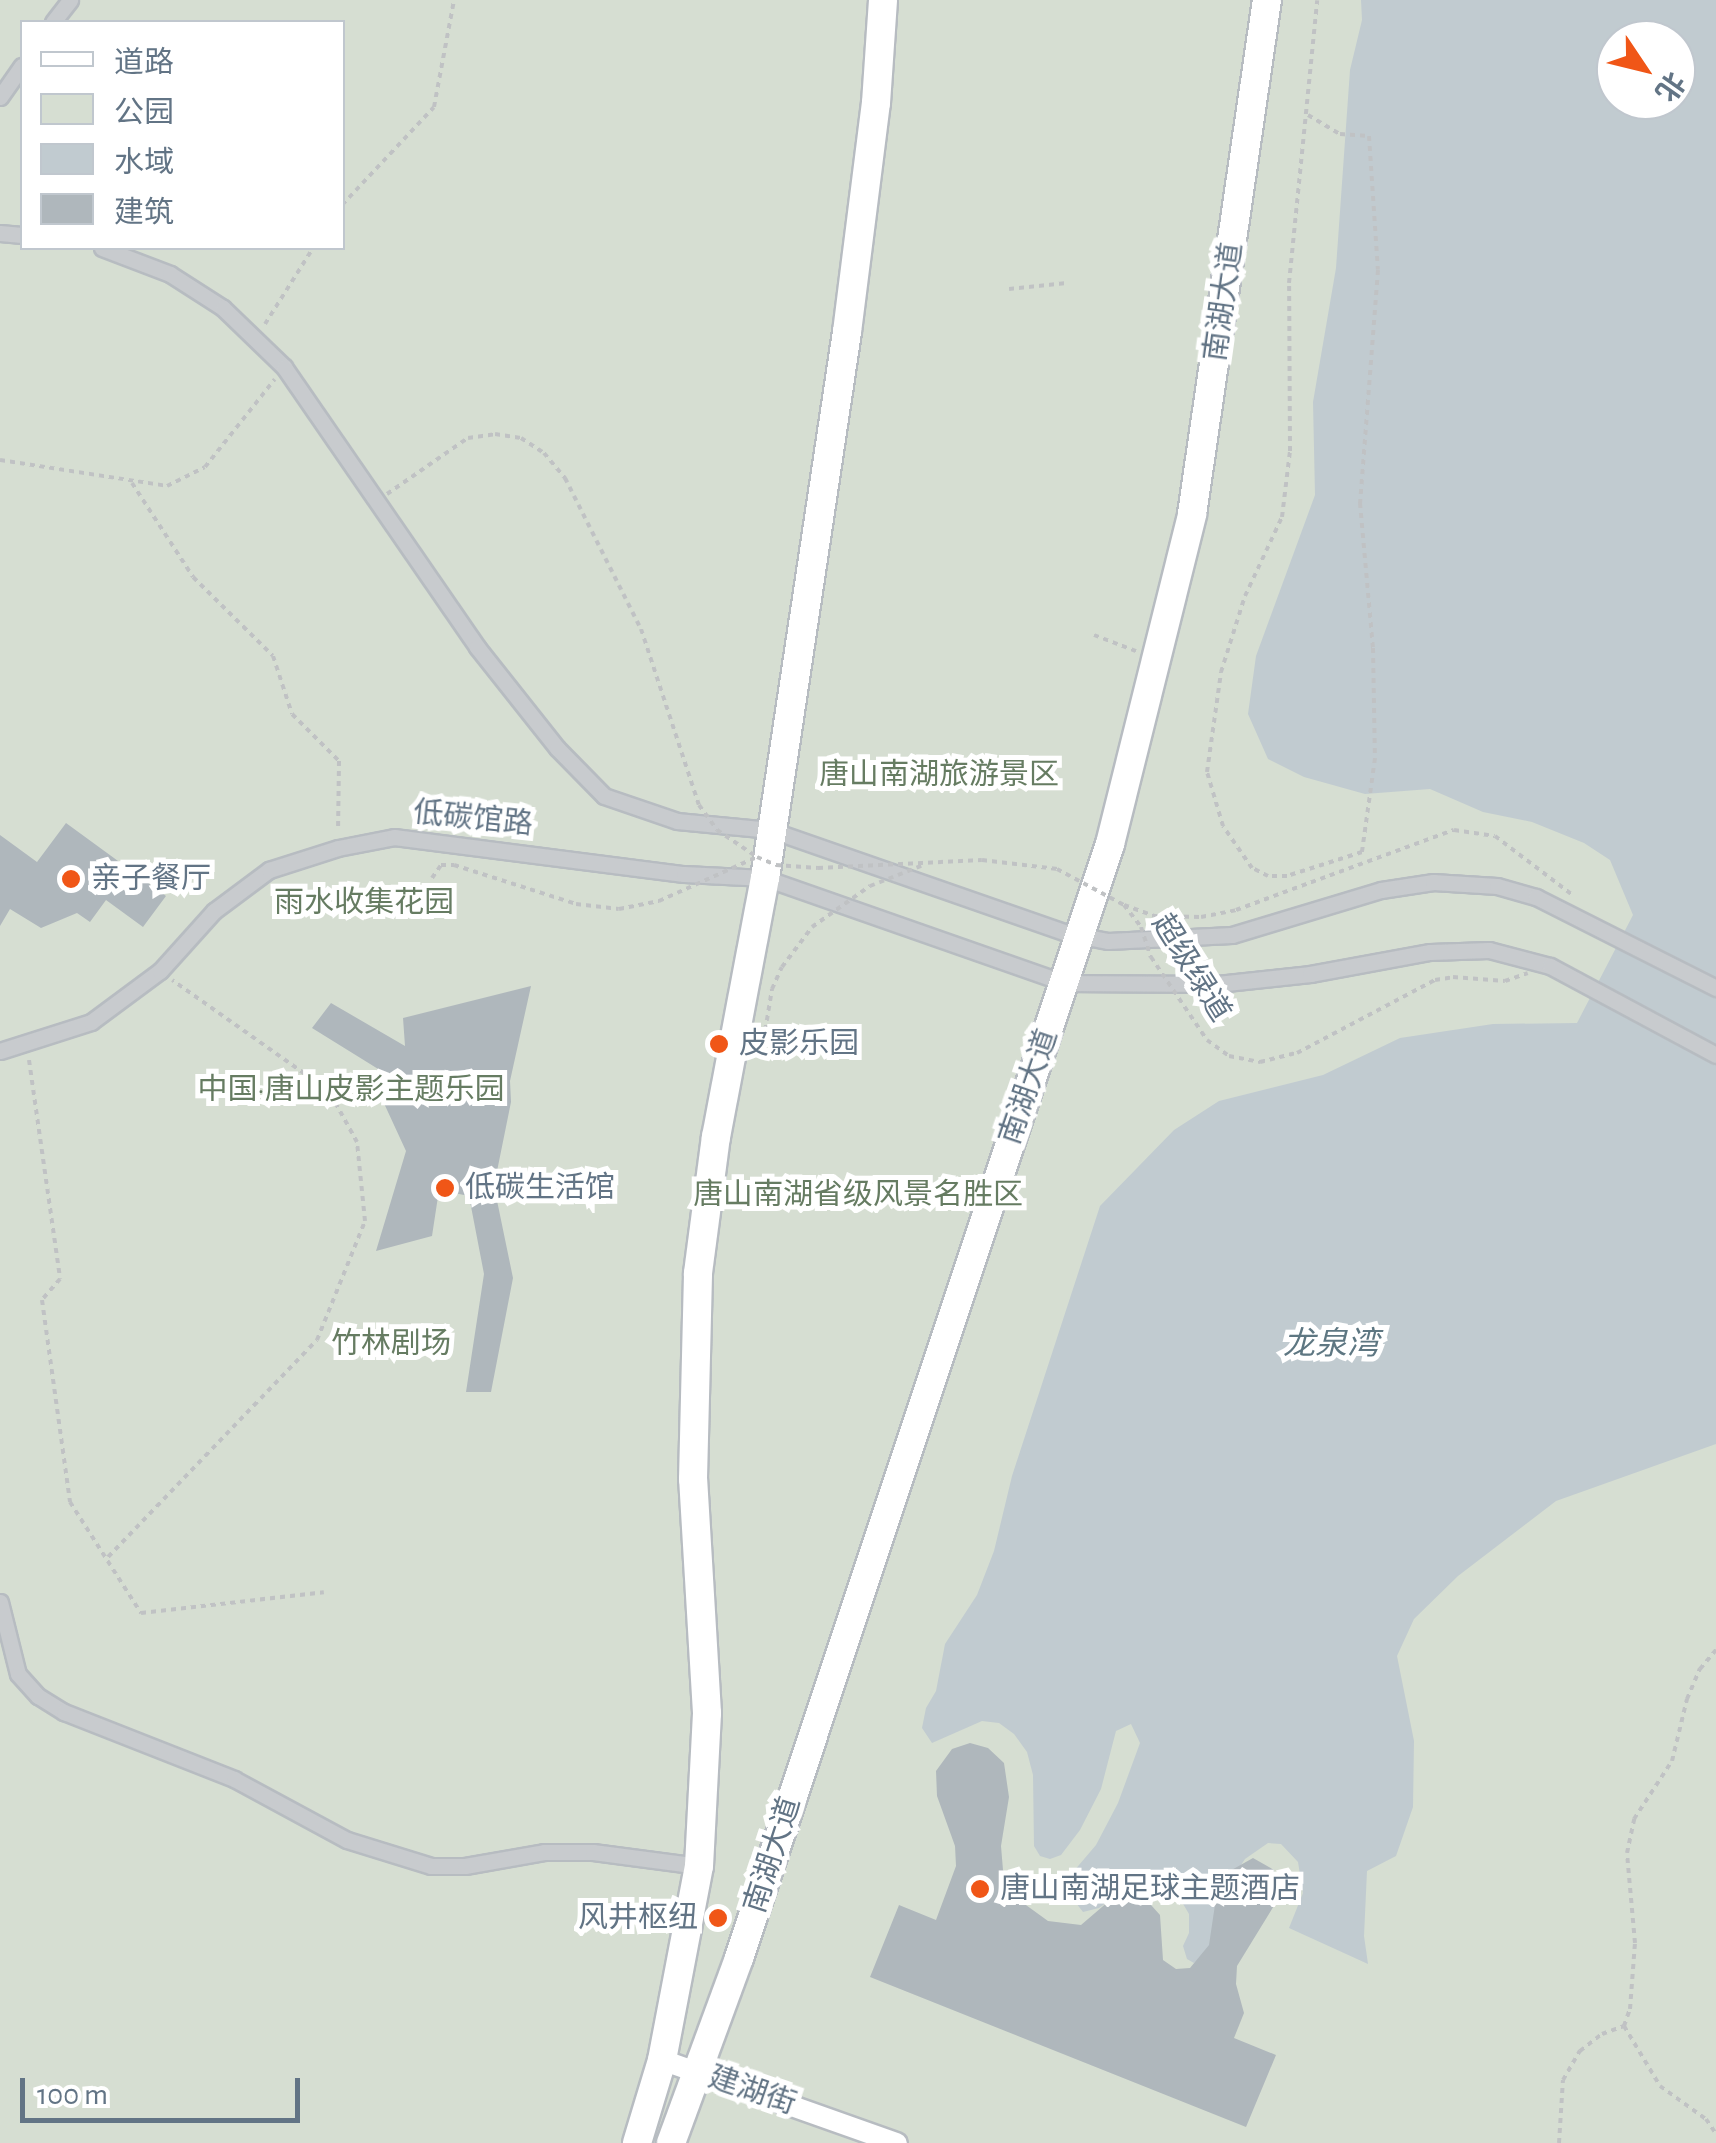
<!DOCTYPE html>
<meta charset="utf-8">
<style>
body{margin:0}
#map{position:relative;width:1716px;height:2143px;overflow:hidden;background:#f6f6f2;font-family:"Alegreya Sans","Noto Sans SC",sans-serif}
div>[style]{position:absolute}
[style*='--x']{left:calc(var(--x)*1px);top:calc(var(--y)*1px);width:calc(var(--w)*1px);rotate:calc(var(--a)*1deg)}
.green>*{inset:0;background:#d6ded2}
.water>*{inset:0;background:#c1cbd0}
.building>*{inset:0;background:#afb7bc}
.path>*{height:4px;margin-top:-2px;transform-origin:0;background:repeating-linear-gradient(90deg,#c0c2c4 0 5px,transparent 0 10px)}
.roads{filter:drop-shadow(2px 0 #b7bcc1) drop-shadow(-2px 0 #b7bcc1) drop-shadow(0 2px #b7bcc1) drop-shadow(0 -2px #b7bcc1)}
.street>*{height:15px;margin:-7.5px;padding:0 7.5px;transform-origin:7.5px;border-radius:7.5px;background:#c8cbce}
.secondary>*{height:20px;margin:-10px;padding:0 10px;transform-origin:10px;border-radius:10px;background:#fff}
.highway>*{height:28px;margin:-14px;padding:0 14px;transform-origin:14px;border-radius:14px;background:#fff}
.path-bridge>*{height:4px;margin-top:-2px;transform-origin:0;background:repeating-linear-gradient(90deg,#c0c2c4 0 5px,transparent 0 10px)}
.dots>*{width:28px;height:28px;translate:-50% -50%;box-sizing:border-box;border:5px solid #fff;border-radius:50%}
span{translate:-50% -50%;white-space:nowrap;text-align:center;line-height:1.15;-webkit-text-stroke:10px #fff;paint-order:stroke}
.street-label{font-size:30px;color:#627485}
.park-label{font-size:30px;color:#667c62}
.poi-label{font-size:30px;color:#627485}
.left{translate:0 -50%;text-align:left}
.right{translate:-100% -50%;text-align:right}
.water-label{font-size:32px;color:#5e7782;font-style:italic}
.legend{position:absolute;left:20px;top:20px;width:325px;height:230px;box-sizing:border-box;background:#fff;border:2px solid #c0c7ce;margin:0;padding:12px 18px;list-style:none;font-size:30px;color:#627485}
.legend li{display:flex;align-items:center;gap:20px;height:50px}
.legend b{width:50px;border:2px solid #c0c7ce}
.north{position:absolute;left:1596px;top:20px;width:100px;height:100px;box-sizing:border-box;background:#fff;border:2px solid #c0c7ce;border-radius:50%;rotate:125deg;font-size:28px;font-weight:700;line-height:40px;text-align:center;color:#627485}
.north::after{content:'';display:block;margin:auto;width:35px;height:45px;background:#f05617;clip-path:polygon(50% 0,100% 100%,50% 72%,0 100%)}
.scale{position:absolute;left:20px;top:2078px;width:280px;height:45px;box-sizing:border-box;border:5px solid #627485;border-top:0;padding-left:12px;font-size:30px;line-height:35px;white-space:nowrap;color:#627485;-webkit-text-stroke:8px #fff;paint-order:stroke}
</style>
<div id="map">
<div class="green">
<i style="clip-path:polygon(evenodd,0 0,1716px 0,1716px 2143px,0 2143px,0 0,22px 22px,342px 22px,342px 248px,22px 248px,22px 22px,0 0,1616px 40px,1676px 40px,1676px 100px,1616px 100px,1616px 40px)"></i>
</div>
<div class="water">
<i style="clip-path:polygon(evenodd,1361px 0,1716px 0,1716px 1444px,1556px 1501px,1458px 1576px,1414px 1619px,1397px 1656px,1414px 1741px,1413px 1807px,1396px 1856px,1367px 1871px,1364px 1936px,1368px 1964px,1289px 1928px,1303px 1893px,1298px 1862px,1281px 1844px,1268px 1843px,1245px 1859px,1225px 1889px,1212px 1947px,1194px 1963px,1187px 1959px,1183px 1946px,1189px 1933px,1189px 1914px,1179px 1897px,1162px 1885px,1131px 1884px,1099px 1908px,1083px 1912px,1062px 1885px,1096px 1845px,1118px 1803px,1140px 1743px,1131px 1724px,1116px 1731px,1101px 1789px,1080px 1830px,1061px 1855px,1050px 1859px,1040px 1856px,1034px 1846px,1033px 1775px,1027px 1752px,1014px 1734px,999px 1723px,982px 1721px,932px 1743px,922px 1728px,926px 1708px,936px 1691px,945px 1644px,977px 1595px,994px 1551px,1012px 1476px,1100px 1206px,1174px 1130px,1219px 1101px,1323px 1075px,1400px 1038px,1493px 1024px,1577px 1023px,1633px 915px,1610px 860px,1584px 843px,1532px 822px,1483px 812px,1430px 789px,1365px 794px,1304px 777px,1268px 759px,1248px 714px,1256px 656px,1315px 495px,1313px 402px,1336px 268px,1350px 70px,1362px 20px,1361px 0,1616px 40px,1676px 40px,1676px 100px,1616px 100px,1616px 40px)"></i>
</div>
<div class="building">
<i style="clip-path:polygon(66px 823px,166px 896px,143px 927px,106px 900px,90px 922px,77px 913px,41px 928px,10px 909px,0 926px,0 835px,37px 862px)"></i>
<i style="clip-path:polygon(531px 986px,510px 1081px,511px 1102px,494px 1186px,513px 1278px,491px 1392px,466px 1392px,484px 1274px,469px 1196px,439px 1190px,432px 1236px,376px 1251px,406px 1151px,382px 1099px,383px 1072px,312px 1028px,331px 1003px,405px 1046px,403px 1018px)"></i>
<i style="clip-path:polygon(970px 1743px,988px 1748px,1004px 1763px,1009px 1797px,1001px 1846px,1003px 1870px,1019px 1900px,1048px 1921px,1081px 1925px,1116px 1895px,1142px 1895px,1160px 1915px,1163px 1960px,1176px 1969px,1190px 1968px,1209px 1945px,1216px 1898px,1228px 1872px,1253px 1858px,1274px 1870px,1275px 1904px,1237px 1966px,1236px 1984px,1244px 2013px,1234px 2038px,1276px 2055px,1246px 2127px,870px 1977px,899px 1905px,936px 1920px,956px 1866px,955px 1846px,937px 1796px,936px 1771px,952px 1749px)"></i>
</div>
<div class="path">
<i style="--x:1308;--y:115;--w:37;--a:31"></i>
<i style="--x:1340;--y:134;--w:29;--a:4"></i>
<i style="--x:1369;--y:136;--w:134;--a:86.2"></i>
<i style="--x:1378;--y:270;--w:234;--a:94.4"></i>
<i style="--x:1360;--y:503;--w:146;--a:84.9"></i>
<i style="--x:1373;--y:648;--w:110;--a:89"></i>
<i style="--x:1375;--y:758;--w:95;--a:97.9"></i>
<i style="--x:1362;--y:852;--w:79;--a:162.3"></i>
<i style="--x:1287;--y:876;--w:19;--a:180"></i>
<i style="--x:1268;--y:876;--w:18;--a:-153"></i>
<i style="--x:1252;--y:868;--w:51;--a:-124.6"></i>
<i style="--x:1223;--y:826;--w:56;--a:-106.5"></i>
<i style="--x:1207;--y:772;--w:101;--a:-82"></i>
<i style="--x:1221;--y:672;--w:80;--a:-72.5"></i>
<i style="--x:1245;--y:596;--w:87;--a:-64.9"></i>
<i style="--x:1282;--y:517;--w:66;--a:-83.1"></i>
<i style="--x:1290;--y:451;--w:168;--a:-90.3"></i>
<i style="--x:1289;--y:283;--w:284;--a:-84.3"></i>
<i style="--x:342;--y:205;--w:134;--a:-46.8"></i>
<i style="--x:434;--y:107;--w:109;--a:-79.4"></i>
<i style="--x:1009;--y:289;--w:58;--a:-5.9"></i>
<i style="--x:265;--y:324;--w:90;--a:-57.7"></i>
<i style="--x:0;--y:460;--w:169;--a:8.8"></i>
<i style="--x:167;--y:486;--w:42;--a:-26.6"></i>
<i style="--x:205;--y:467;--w:112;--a:-51.5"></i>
<i style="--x:132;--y:483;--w:112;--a:57"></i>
<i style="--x:193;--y:577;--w:112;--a:44.6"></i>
<i style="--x:273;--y:656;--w:61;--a:71.9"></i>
<i style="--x:292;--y:714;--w:66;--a:45"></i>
<i style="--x:339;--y:761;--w:68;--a:90.8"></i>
<i style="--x:1094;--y:635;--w:45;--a:20.9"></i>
<i style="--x:1124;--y:905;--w:32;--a:20"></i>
<i style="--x:1154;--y:916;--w:47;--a:1.2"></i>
<i style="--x:1201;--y:917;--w:36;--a:-11"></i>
<i style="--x:1236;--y:910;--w:232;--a:-20.2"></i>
<i style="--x:1454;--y:830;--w:41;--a:8.3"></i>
<i style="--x:1495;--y:836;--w:96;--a:37.3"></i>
<i style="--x:29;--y:1060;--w:221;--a:81.9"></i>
<i style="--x:60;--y:1279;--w:28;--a:131"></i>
<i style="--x:42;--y:1300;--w:204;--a:82.1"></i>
<i style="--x:70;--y:1502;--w:132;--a:57.4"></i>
<i style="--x:141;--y:1613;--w:184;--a:-6.5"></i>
<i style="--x:108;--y:1557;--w:301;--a:-46.1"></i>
<i style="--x:317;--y:1340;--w:128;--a:-68"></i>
<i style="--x:365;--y:1221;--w:79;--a:-95.8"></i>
<i style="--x:357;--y:1142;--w:58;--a:-118.8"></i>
<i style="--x:329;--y:1091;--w:192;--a:-144.7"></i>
<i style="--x:1624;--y:2026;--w:70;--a:59"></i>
<i style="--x:1660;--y:2086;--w:57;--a:35.7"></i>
<i style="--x:1706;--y:2119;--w:18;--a:56"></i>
<i style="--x:1559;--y:2143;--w:63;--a:-86.4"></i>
<i style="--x:1563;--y:2080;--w:34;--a:-60"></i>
<i style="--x:1580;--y:2051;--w:28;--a:-38"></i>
<i style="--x:1602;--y:2034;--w:23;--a:-20"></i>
<i style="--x:1624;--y:2026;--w:18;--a:-71"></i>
<i style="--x:1630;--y:2009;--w:66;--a:-85.7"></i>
<i style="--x:1635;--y:1943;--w:90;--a:-95.1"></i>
<i style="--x:1627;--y:1853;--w:35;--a:-78"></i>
<i style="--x:1634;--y:1819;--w:69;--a:-56.8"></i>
<i style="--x:1672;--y:1761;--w:64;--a:-76.4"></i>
<i style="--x:1687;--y:1699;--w:33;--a:-67"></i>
<i style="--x:1700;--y:1669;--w:25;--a:-50"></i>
</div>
<div class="roads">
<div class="street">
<i style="--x:53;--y:22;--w:28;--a:-52"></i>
<i style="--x:0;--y:97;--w:38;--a:-55"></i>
<i style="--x:0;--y:233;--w:22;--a:5"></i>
<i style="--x:102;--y:248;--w:73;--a:20.9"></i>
<i style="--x:170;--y:274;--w:63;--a:32.7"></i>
<i style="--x:223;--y:308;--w:85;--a:44"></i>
<i style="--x:284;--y:367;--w:340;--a:55.4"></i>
<i style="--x:477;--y:647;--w:129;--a:51.6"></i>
<i style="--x:557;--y:748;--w:67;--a:45.6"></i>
<i style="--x:604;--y:796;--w:77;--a:18.9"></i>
<i style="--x:677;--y:821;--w:94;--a:5.5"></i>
<i style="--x:771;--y:830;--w:312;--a:19.2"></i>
<i style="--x:1066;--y:933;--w:43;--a:10.8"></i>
<i style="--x:1108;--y:941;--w:124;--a:-2.8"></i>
<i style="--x:1232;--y:935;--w:156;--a:-16.8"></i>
<i style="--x:1381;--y:890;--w:53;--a:-8.7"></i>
<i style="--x:1433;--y:882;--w:64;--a:3.6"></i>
<i style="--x:1497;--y:886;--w:41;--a:15.8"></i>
<i style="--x:1536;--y:897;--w:202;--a:26.8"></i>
<i style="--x:0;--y:1051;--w:96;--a:-17.7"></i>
<i style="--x:91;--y:1022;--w:86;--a:-36.5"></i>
<i style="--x:160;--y:971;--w:81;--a:-48"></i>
<i style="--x:214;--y:911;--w:69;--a:-36.7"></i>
<i style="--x:269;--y:870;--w:72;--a:-17.7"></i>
<i style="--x:338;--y:848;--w:57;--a:-11.1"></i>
<i style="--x:394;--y:837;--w:292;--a:7.3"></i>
<i style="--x:684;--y:874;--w:81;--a:2.8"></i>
<i style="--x:765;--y:878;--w:317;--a:19.3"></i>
<i style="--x:1064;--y:983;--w:153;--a:0.4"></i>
<i style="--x:1217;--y:984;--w:94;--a:-6.1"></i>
<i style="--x:1310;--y:974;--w:122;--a:-10.4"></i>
<i style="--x:1430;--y:952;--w:59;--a:-1.9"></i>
<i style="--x:1489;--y:950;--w:63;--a:14.7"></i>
<i style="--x:1550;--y:966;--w:188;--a:28.2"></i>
<i style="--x:0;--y:1602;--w:74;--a:76"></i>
<i style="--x:18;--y:1674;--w:30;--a:48"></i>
<i style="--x:38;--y:1696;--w:31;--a:32"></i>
<i style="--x:64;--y:1712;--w:183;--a:21.5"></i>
<i style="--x:234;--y:1779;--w:128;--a:28.4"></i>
<i style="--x:347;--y:1840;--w:88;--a:17.2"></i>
<i style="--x:431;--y:1866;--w:34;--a:0"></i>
<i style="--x:465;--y:1866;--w:80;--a:-10"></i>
<i style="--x:544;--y:1852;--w:49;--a:0"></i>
<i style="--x:593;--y:1852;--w:107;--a:7.5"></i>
</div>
<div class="secondary">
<i style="--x:662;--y:2060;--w:249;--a:19.5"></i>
</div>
<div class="highway">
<i style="--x:637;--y:2143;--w:87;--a:-73.2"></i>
<i style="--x:662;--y:2060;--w:197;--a:-79.2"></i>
<i style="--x:699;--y:1866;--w:153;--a:-87"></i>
<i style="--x:707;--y:1713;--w:234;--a:-93.4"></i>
<i style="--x:693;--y:1479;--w:206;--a:-88.6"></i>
<i style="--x:698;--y:1273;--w:137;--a:-82.5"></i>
<i style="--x:716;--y:1137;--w:264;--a:-79.3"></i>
<i style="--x:765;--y:878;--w:552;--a:-81.46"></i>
<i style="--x:847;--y:332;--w:231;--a:-82.8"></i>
<i style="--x:876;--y:103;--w:103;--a:-86.1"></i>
<i style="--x:671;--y:2143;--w:197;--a:-69.8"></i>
<i style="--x:739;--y:1958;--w:1174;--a:-71.58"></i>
<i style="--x:1110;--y:844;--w:340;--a:-76"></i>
<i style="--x:1192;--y:514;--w:519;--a:-81.7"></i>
</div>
</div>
<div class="path-bridge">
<i style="--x:387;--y:494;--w:98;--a:-34.7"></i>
<i style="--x:468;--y:438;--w:27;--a:-8"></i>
<i style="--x:495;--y:434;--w:26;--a:9"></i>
<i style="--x:521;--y:438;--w:27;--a:33"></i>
<i style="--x:544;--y:453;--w:33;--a:50"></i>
<i style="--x:565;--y:478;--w:169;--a:63.3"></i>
<i style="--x:641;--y:629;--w:185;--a:71.8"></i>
<i style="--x:699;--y:805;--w:31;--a:54"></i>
<i style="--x:717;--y:830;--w:48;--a:34"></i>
<i style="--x:757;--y:857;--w:21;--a:23"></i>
<i style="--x:776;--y:865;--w:42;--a:4.1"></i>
<i style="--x:818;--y:868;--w:164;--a:-2.8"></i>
<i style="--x:982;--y:860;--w:76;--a:6.8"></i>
<i style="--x:1057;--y:869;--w:76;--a:28.2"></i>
<i style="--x:1124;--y:905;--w:28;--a:52"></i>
<i style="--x:1141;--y:927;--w:32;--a:72"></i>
<i style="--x:1151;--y:957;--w:100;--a:56"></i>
<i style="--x:1207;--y:1040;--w:27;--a:36"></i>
<i style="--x:1229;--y:1056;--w:32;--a:11"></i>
<i style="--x:1260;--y:1062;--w:38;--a:-14"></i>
<i style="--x:1297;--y:1053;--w:156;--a:-27.9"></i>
<i style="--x:1435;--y:980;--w:18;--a:-9"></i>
<i style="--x:1453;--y:977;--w:52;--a:4.4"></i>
<i style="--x:1505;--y:981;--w:24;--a:-19"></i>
<i style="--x:432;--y:878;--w:16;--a:-55"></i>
<i style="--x:441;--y:865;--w:13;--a:0"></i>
<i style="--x:454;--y:865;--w:128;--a:17.7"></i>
<i style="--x:576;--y:904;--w:43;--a:6.6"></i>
<i style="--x:619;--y:909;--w:41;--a:-11.3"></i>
<i style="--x:659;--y:901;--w:107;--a:-24.2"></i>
<i style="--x:762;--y:1050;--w:62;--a:-80.7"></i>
<i style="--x:772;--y:989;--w:24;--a:-66"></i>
<i style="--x:782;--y:967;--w:50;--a:-53.1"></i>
<i style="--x:812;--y:927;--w:71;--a:-35.3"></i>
<i style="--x:870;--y:886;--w:57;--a:-21.6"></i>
</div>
<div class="dots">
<i style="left:71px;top:879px;background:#f05617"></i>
<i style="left:719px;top:1044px;background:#f05617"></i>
<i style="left:445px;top:1188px;background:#f05617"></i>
<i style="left:980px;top:1889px;background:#f05617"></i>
<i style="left:718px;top:1918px;background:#f05617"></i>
</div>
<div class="street-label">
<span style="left:1224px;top:302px;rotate:-82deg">南湖大道</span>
<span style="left:473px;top:819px;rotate:6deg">低碳馆路</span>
<span style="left:1191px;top:968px;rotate:58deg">超级绿道</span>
<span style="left:1029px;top:1087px;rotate:-71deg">南湖大道</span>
<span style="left:773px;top:1855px;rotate:-72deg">南湖大道</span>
<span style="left:752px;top:2091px;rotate:19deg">建湖街</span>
</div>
<div class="park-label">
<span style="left:939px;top:775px">唐山南湖旅游景区</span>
<span style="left:364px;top:903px">雨水收集花园</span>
<span style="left:351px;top:1090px">中国·唐山皮影主题乐园</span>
<span style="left:858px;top:1195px">唐山南湖省级风景名胜区</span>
<span style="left:391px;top:1344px">竹林剧场</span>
</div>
<div class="poi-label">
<span class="left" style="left:91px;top:879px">亲子餐厅</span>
<span class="left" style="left:739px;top:1044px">皮影乐园</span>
<span class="left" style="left:465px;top:1188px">低碳生活馆</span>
<span class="left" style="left:1000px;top:1889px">唐山南湖足球主题酒店</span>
<span class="right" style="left:698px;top:1918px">风井枢纽</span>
</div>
<div class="water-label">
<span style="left:1331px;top:1344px">龙泉湾</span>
</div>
<ul class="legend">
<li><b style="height:12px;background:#fff"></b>道路</li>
<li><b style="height:28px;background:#d6ded2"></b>公园</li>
<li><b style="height:28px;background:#c1cbd0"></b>水域</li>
<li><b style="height:28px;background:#afb7bc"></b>建筑</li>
</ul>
<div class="north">北</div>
<div class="scale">100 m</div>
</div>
